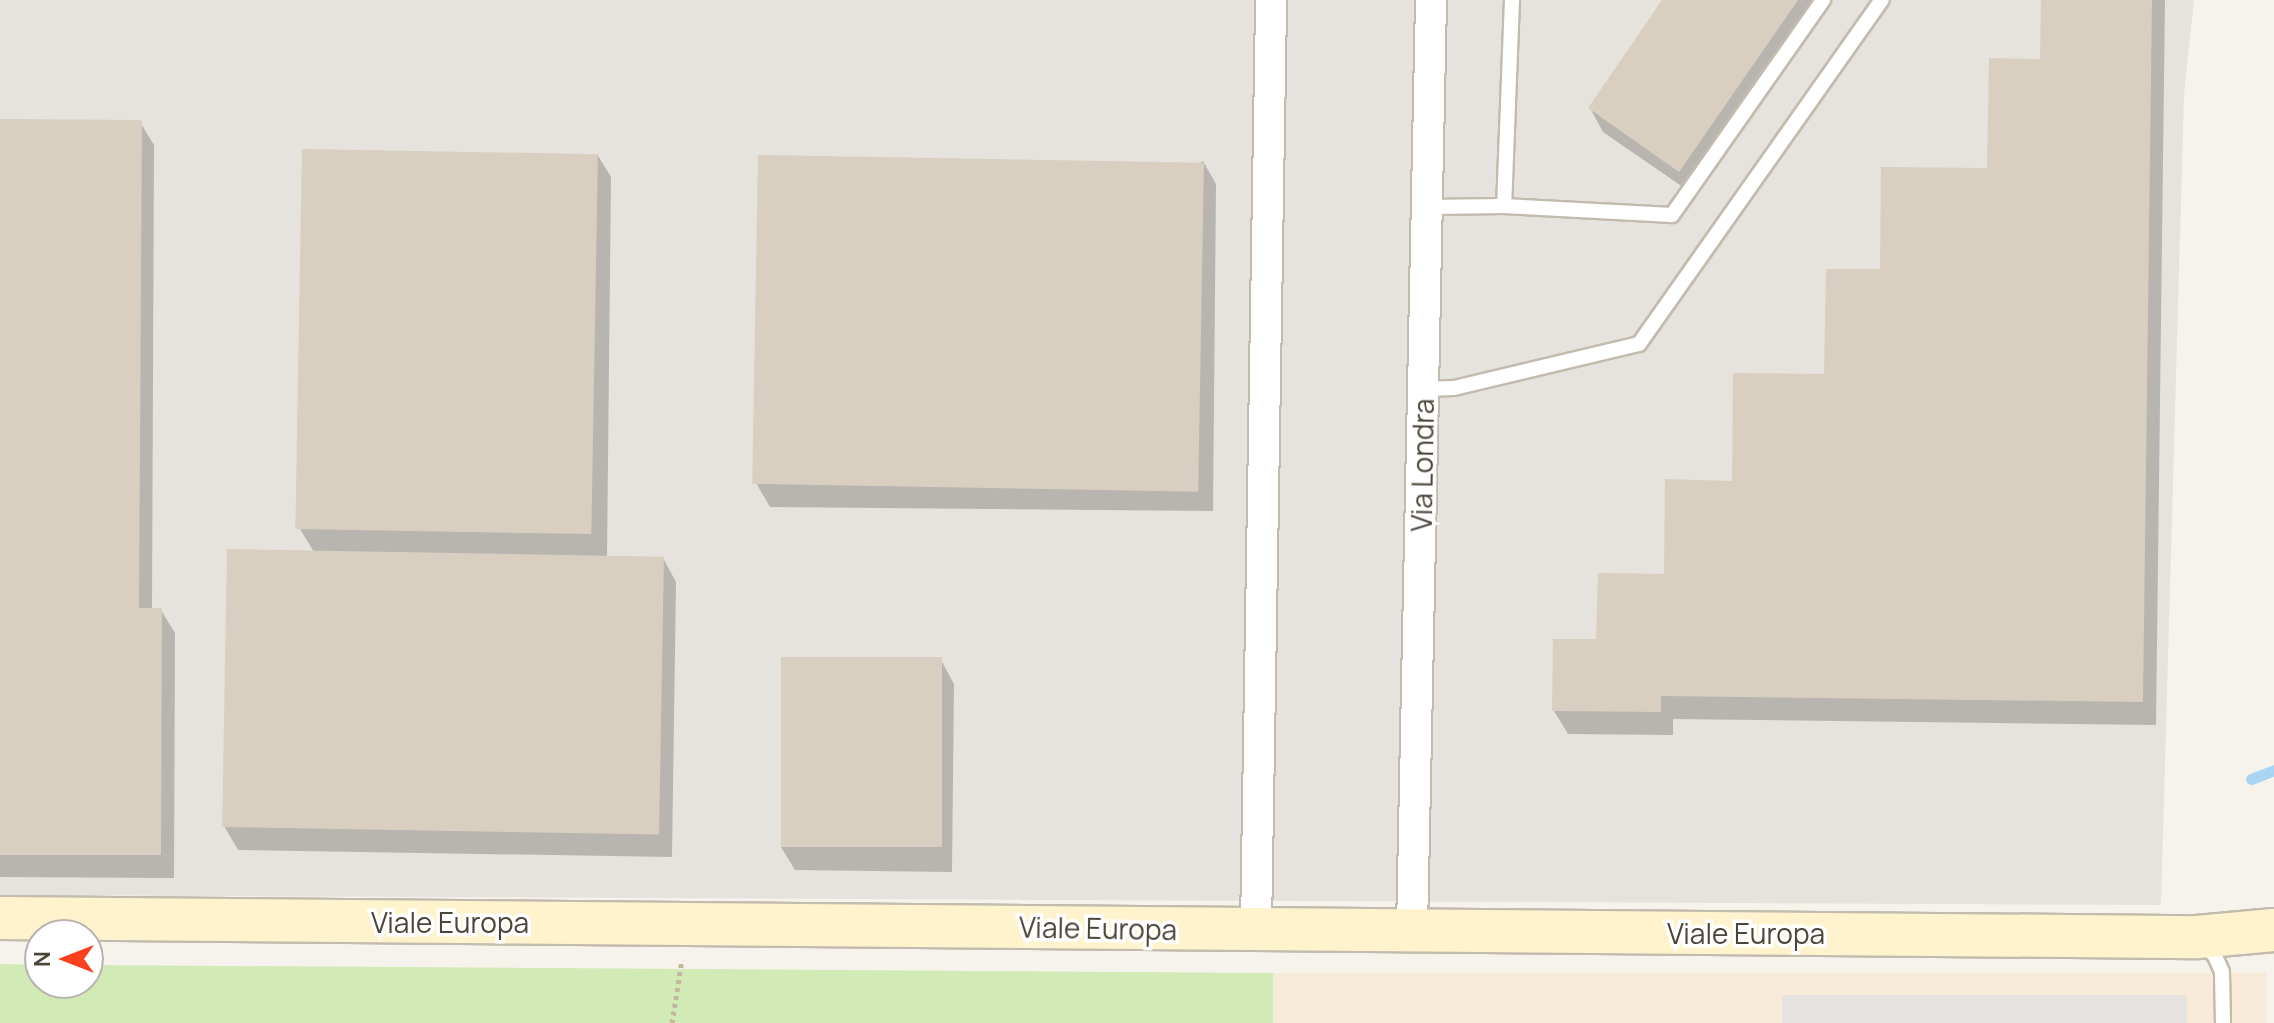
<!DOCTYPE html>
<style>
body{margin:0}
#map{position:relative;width:2274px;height:1023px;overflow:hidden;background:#f6f3ec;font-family:Manrope,sans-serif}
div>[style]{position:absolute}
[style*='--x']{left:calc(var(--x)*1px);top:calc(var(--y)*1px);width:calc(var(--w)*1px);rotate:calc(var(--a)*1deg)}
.commercial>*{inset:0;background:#f7ead8;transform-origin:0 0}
.industrial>*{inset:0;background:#e6e2dd}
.green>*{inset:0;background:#d2eab5}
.parking>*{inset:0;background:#e5e3e0;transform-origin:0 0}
.shadow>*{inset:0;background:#0003}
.stream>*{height:11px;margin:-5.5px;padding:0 5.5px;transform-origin:5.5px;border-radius:5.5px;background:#a9d4f2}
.building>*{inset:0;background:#d8cfc1;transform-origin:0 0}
.path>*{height:5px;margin-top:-2.5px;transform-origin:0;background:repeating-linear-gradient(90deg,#c4b79f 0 4px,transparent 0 8px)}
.roads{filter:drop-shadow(2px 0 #c2bbae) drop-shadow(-2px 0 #c2bbae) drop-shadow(0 2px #c2bbae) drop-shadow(0 -2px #c2bbae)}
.lane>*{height:14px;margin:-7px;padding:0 7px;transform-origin:7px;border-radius:7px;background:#fff}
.street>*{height:30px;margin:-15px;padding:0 15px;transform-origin:15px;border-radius:15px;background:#fff}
.secondary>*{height:42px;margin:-21px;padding:0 21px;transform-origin:21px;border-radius:21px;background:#fff3cd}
span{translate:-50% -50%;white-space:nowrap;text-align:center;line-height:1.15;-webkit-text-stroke:7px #fff;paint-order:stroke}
.street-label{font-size:28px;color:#4b4439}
.north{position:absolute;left:24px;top:919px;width:80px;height:80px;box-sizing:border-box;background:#fff;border:2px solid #b7b4b0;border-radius:50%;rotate:270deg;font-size:22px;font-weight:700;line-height:32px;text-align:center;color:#4b4439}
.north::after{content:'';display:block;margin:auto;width:28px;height:36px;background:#fc3f1d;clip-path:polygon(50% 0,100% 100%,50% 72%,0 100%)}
</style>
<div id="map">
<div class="commercial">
<i style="left:1273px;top:973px;width:993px;height:50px"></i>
</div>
<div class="industrial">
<i style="clip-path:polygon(0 0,2194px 0,2184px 95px,2161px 905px,0 895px)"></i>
</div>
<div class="green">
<i style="clip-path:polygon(0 964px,40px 965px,40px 983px,88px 983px,88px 965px,1273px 973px,1273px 1023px,0 1023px)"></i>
</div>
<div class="parking">
<i style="left:1782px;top:995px;width:405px;height:28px"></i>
</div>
<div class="shadow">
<i style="clip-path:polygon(1665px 0,1827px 0,1693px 194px,1603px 132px,1590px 108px)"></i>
<i style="clip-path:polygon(2043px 0,2165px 0,2156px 725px,1673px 719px,1673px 735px,1568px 734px,1554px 711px,1598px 641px,1666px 576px,1734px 483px,1826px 377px,1882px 272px,1989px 170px,2042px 61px)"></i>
<i style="clip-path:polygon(0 121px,140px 122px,154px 145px,152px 610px,161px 610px,175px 633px,174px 878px,0 877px)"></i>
<i style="clip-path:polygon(597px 154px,611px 177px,607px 557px,663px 558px,676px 582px,672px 857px,238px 850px,224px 826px,314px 552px,300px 529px)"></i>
<i style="clip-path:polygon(1203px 161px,1216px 184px,1213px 511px,770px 507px,756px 483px)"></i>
<i style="clip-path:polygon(941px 660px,954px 684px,952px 872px,795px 870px,781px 847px)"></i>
</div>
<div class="stream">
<i style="--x:2251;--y:779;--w:25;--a:-21"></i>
</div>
<div class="building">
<i style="clip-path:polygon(1662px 0,1798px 0,1679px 172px,1588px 108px)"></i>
<i style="clip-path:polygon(2041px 0,2152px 0,2143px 702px,1661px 696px,1661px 712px,1552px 711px,1553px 639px,1596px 639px,1598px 573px,1664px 574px,1665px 479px,1732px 481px,1733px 373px,1824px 374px,1826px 269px,1880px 269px,1881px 167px,1987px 168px,1989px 58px,2040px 59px)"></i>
<i style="clip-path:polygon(0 119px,142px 120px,139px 608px,162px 608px,161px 855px,0 855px)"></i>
<i style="left:302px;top:149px;width:296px;height:380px;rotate:1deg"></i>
<i style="left:758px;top:155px;width:446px;height:329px;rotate:1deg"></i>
<i style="left:227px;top:549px;width:437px;height:278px;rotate:1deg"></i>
<i style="left:781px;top:657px;width:161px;height:190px"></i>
</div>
<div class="path">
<i style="--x:672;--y:1023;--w:64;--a:-81"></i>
</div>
<div class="roads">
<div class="lane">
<i style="--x:1512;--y:0;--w:206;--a:92.2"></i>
<i style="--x:1504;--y:206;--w:168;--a:3.1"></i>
<i style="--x:1672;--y:215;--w:263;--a:-54.9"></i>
<i style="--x:1428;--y:207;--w:76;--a:-0.8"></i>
<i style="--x:1424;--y:389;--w:30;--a:-2"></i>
<i style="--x:1454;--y:388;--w:190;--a:-13.4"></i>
<i style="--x:1639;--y:344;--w:421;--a:-54.8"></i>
<i style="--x:2203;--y:943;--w:18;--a:47"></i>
<i style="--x:2215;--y:956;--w:17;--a:66"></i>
<i style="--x:2222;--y:972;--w:51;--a:88.9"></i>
</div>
<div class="street">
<i style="--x:1256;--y:929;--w:929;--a:-89.07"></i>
<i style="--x:1412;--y:930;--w:930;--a:-88.83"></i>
</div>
<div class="secondary">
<i style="--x:0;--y:918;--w:2197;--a:0.5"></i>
<i style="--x:2197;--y:937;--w:77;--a:-5.2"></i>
</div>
</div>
<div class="street-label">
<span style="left:1422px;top:465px;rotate:-89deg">Via Londra</span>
<span style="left:450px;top:922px">Viale Europa</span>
<span style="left:1098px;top:928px;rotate:1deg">Viale Europa</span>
<span style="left:1746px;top:933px">Viale Europa</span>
</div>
<div class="north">N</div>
</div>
